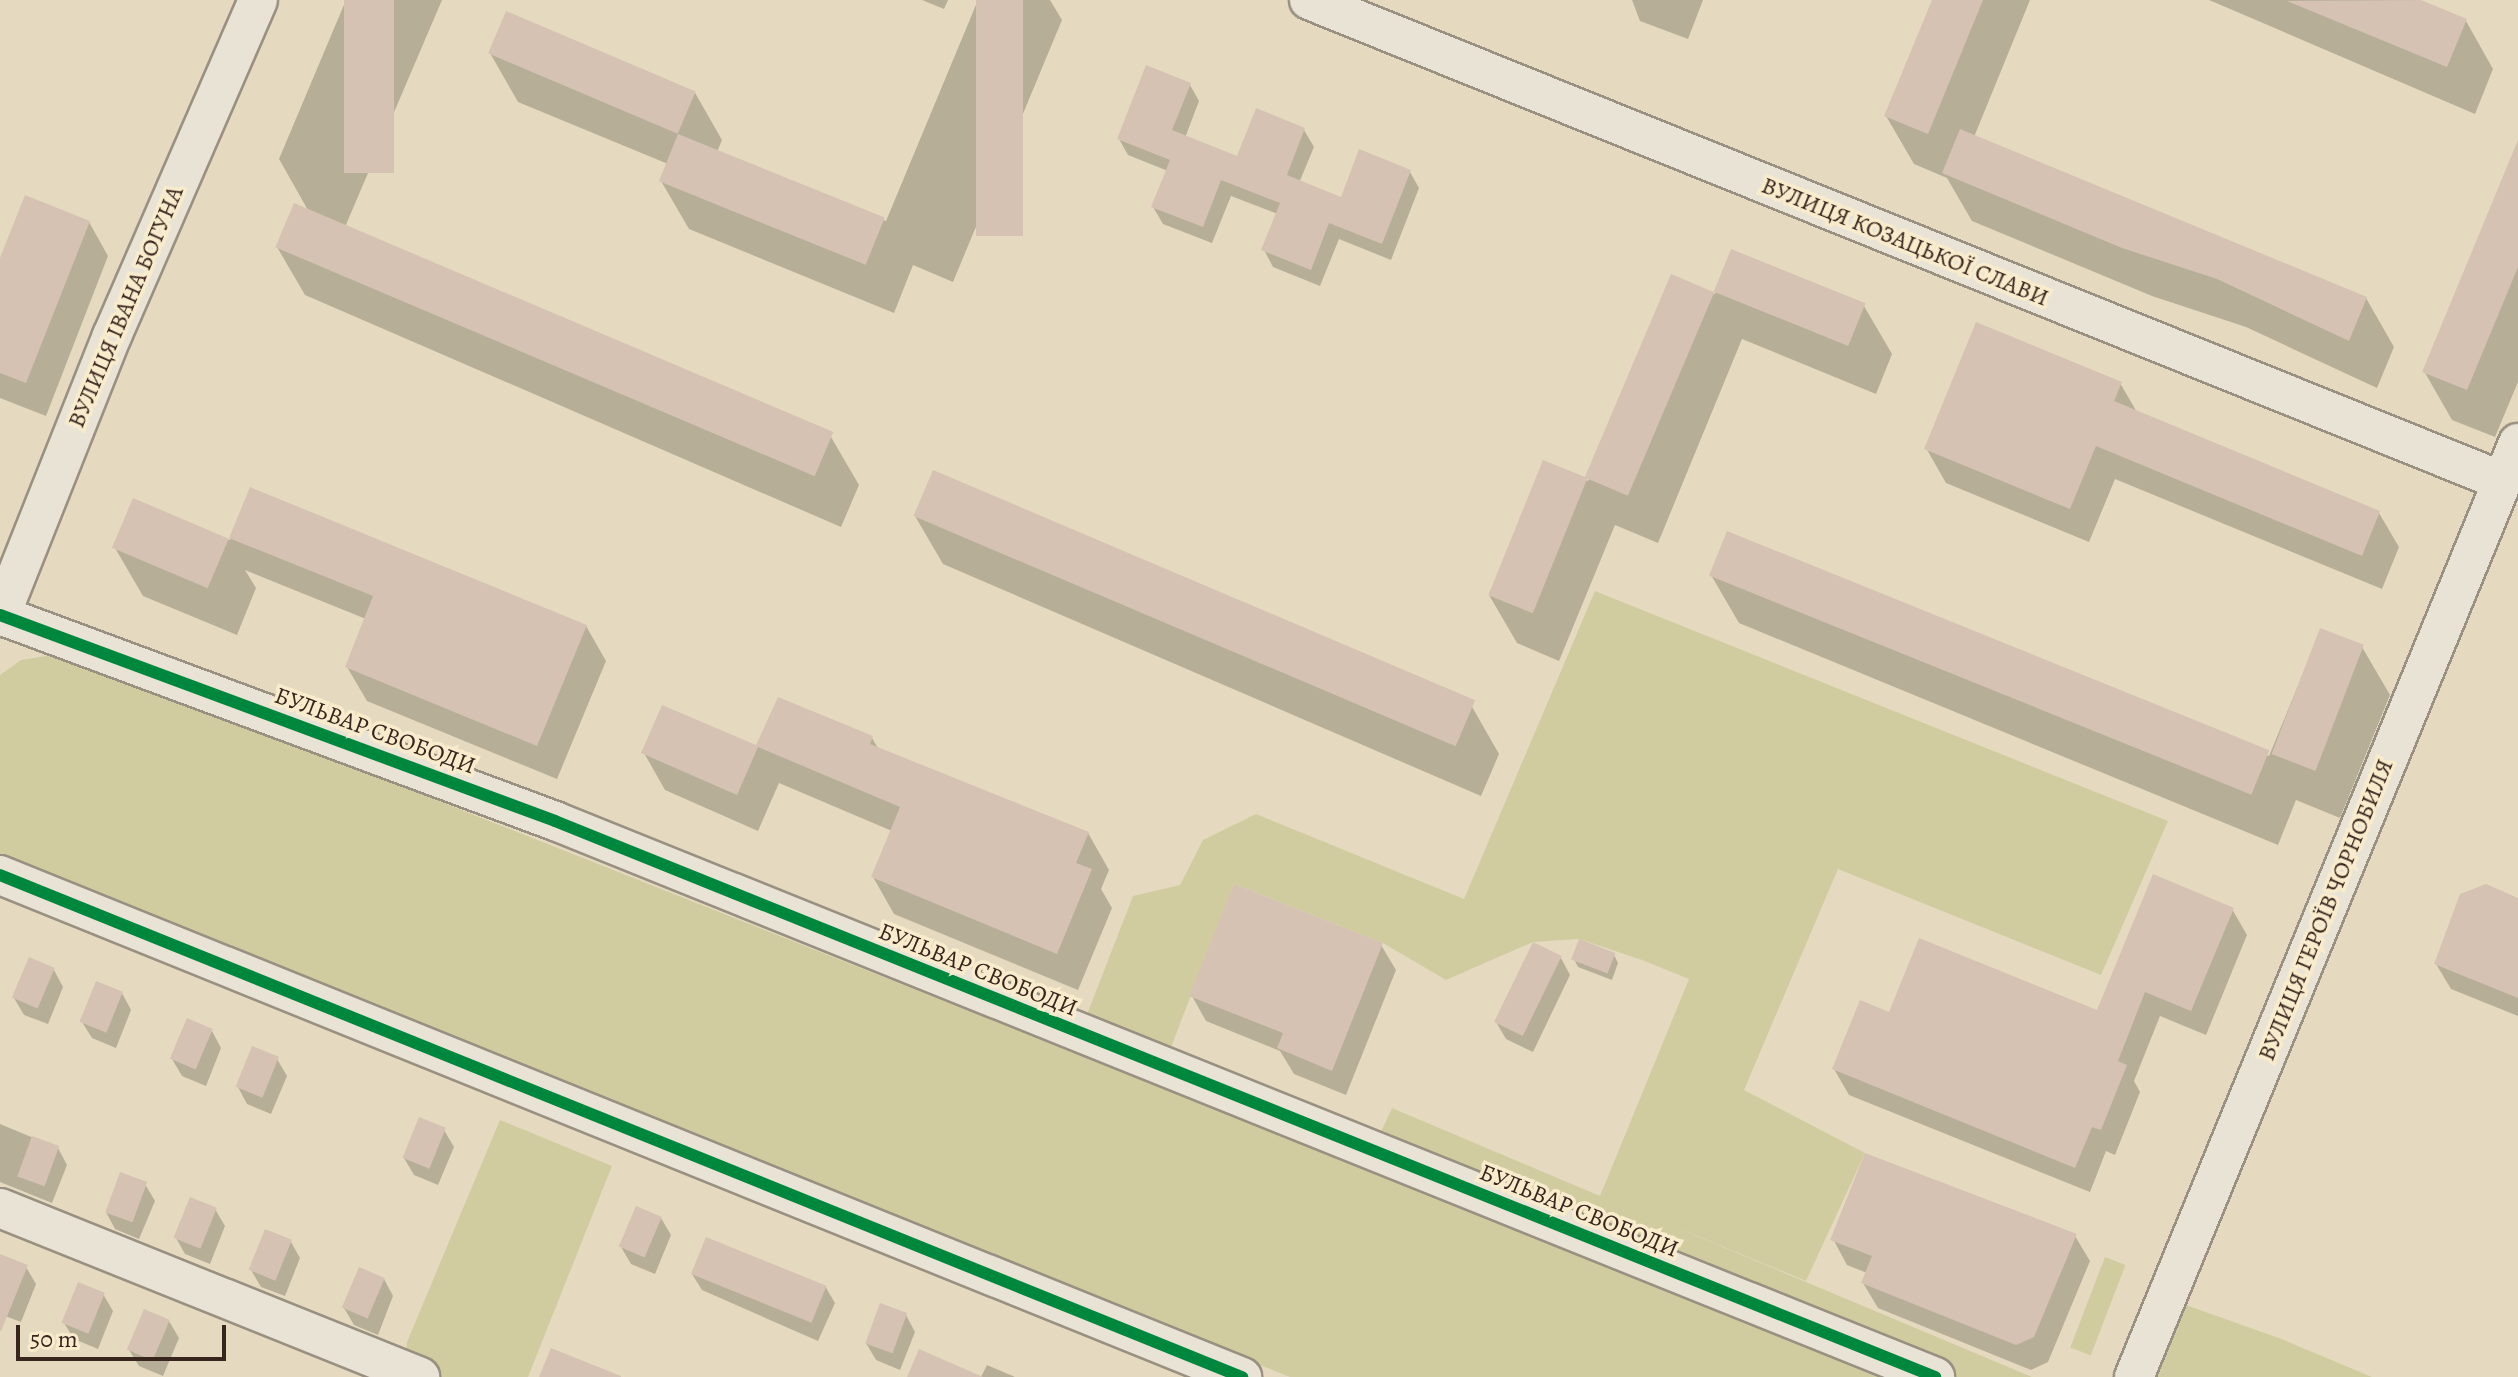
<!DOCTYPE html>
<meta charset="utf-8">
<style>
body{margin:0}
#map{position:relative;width:2518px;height:1377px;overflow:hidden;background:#e5dabf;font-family:Alegreya,serif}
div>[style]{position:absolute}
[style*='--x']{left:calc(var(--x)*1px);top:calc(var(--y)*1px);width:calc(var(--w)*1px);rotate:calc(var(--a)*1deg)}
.green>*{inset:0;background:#d1cca0;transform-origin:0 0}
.shadow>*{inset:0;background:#0003}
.building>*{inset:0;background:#d5c2b2;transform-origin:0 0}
.roads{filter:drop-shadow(2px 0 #999081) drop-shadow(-2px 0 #999081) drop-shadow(0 2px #999081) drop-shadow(0 -2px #999081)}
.minor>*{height:38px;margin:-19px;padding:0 19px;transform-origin:19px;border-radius:19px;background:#e9e3d6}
.cycleway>*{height:12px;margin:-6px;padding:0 6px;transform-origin:6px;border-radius:6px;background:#00873e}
span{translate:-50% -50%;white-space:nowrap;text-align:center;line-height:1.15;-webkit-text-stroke:7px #f8eccc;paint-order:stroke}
.street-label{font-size:24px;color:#38251d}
.scale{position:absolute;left:16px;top:1325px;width:210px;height:36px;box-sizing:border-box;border:4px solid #38251d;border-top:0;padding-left:10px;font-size:24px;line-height:28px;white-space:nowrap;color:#38251d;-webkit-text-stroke:6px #f8eccc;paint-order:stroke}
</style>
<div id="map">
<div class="green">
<i style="clip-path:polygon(1595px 591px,2168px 821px,2101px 975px,1838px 869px,1744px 1090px,1865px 1153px,1806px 1281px,1661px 1221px,2032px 1377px,1937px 1377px,1373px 1149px,1392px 1108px,1600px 1196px,1689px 979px,1642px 960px,1579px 939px,1533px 942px,1446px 980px,1383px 943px,1234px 884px,1163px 1068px,1079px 1035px,1133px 896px,1180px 885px,1203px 840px,1256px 814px,1464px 899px)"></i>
<i style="clip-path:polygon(65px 653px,1894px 1377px,1290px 1377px,0 862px,0 675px,21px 660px)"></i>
<i style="clip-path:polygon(500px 1120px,612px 1166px,528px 1377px,435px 1377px,406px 1357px,407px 1342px)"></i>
<i style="left:2105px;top:1257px;width:22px;height:97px;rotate:21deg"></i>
<i style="clip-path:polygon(2166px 1298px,2279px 1338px,2372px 1377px,2134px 1377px)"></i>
</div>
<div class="shadow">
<i style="clip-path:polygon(346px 0,442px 0,345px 227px,831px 437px,859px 485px,841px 527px,305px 295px,277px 247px,309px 212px,279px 159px)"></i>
<i style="clip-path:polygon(922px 0,948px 0,944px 9px)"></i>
<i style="clip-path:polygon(978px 0,1050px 0,1062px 20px,953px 282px,913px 265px,894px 313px,689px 229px,661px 181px,668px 164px,518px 102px,490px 53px,694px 91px,722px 140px,717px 152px,886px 221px)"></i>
<i style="clip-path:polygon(1632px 0,1703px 0,1688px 39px,1640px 21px)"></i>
<i style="clip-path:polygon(1934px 0,2030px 0,1974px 137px,2366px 298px,2394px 347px,2377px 388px,2246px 327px,2152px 296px,1972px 221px,1947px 178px,1914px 164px,1886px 116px)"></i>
<i style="clip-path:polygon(2209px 0,2415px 0,2466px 21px,2493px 69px,2475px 114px)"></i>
<i style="clip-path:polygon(1190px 85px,1199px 101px,1185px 138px,1238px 158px,1304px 130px,1314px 147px,1299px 183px,1342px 199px,1410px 172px,1419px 188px,1391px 260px,1339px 239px,1320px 286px,1273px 267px,1264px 250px,1278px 214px,1231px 196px,1212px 243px,1163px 224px,1153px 207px,1168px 171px,1128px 155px,1119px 139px)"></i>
<i style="clip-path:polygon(2518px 143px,2518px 382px,2495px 437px,2452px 420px,2424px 371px)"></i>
<i style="clip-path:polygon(89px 222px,108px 256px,46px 416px,0 398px,0 264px)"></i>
<i style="clip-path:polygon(1732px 252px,1864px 306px,1892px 354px,1876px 394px,1742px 339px,1658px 543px,1615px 525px,1559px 661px,1517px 643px,1489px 595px,1544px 462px,1588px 481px,1672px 276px,1715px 294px)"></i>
<i style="clip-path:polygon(2120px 383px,2138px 414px,2379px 513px,2399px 547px,2382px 589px,2115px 479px,2089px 542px,1946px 483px,1926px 448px)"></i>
<i style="clip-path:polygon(251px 489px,586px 626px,606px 661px,557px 779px,367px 701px,347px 667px,366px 619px,245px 570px,256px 588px,237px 635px,143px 596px,115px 548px,134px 501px,230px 540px)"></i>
<i style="clip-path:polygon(915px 516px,1471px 705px,1499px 754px,1481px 796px,943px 564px)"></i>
<i style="clip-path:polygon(1728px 533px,2269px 756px,2321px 630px,2362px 647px,2390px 695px,2340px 818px,2296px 800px,2278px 845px,1739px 623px,1711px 575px)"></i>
<i style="clip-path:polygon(779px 700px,872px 738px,879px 750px,1088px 833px,1109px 870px,1101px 889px,1112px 908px,1078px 990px,894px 914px,873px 877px,892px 831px,779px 783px,758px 831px,665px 790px,644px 753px,757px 748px)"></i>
<i style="clip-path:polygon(2518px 900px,2518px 1016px,2451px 989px,2436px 964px)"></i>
<i style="clip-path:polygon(2232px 909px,2247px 935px,2206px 1035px,2160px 1016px,2134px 1081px,2140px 1092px,2115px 1155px,2106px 1151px,2090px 1192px,1849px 1095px,1834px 1069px,1890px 1014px,2098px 1012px)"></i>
<i style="clip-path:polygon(1381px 945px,1396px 970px,1346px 1095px,1294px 1074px,1280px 1051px,1206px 1021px,1192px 996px)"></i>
<i style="clip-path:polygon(1614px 955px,1618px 963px,1612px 980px,1578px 967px,1574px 959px)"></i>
<i style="clip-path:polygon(1561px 958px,1570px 975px,1533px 1052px,1506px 1039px,1496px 1022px)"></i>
<i style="clip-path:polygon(54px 970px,63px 987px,48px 1024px,24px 1015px,14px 998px)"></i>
<i style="clip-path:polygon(122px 993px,131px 1010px,116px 1048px,92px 1038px,82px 1022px)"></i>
<i style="clip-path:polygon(212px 1031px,221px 1048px,206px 1086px,182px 1076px,172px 1059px)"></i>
<i style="clip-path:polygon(277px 1059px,287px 1076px,271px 1114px,247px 1104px,238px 1087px)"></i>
<i style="clip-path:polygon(0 1124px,58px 1148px,67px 1165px,52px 1203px,0 1182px)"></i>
<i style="clip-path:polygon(444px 1130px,454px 1147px,438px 1185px,414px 1175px,404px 1158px)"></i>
<i style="clip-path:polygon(145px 1184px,155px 1201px,139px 1239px,115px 1229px,106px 1212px)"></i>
<i style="clip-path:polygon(215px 1209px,225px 1226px,210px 1264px,185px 1254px,176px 1238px)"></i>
<i style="clip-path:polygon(661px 1218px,671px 1235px,655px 1274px,631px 1264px,621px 1247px)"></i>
<i style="clip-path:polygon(2075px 1236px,2090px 1261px,2048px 1362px,2031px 1370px,1878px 1308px,1863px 1283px,1867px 1273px,1847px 1265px,1833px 1239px)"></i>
<i style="clip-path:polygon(291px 1242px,300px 1258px,285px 1296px,261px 1287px,251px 1270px)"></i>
<i style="clip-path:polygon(0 1263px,26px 1267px,36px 1284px,21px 1322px,0 1314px)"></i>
<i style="clip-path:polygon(692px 1274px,825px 1286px,835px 1303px,818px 1341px,702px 1290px)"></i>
<i style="clip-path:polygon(384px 1279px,393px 1296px,378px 1335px,354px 1325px,344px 1308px)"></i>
<i style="clip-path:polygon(103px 1294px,113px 1311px,98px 1349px,74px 1339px,64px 1323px)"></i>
<i style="clip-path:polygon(906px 1315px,915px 1332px,900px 1370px,876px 1360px,866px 1343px)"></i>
<i style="clip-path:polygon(169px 1321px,179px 1338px,163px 1376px,139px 1366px,129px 1350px)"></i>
<i style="clip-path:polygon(987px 1365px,1015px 1377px,981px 1377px)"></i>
</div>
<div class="building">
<i style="left:344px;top:0;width:50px;height:173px"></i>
<i style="left:976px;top:0;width:47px;height:236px"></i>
<i style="clip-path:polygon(1932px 0,1983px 0,1928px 134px,1884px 116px)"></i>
<i style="clip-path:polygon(2421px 0,2467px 19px,2447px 67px,2287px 1px)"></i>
<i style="left:506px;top:11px;width:206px;height:46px;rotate:23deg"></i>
<i style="clip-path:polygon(1146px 65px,1191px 83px,1172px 130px,1237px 156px,1256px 108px,1305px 128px,1287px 175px,1341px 197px,1359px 149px,1411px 170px,1382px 244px,1329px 223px,1311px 270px,1261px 250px,1280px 203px,1221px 180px,1203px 227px,1151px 207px,1170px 160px,1117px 139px)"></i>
<i style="clip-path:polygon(1960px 129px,2367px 297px,2349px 341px,2217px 279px,2122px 248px,1942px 173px)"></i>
<i style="left:678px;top:134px;width:223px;height:51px;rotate:22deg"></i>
<i style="clip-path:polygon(2518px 140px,2518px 267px,2467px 390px,2422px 372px)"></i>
<i style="clip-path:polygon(25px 195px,90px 221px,26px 383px,0 373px,0 258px)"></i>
<i style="left:294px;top:203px;width:586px;height:48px;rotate:23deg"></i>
<i style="left:1731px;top:249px;width:145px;height:46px;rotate:22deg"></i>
<i style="left:1671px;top:274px;width:47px;height:221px;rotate:23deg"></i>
<i style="clip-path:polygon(1976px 322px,2122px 382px,2114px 401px,2380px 511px,2362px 556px,2096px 446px,2070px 509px,1924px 449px)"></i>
<i style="left:1543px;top:460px;width:48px;height:146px;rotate:22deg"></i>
<i style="left:933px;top:470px;width:589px;height:50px;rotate:23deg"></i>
<i style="clip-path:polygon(250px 487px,587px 625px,537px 746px,345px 667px,373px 596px,229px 538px)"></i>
<i style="left:133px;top:498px;width:104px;height:54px;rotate:23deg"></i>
<i style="left:1727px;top:531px;width:585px;height:48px;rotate:22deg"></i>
<i style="left:2320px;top:628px;width:47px;height:135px;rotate:21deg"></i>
<i style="clip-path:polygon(778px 697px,873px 736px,870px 744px,1089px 832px,1076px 863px,1092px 869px,1057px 954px,871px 877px,900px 807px,758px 747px,737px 795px,641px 753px,662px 705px,756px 745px)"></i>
<i style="clip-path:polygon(2153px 874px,2234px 908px,2191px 1011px,2145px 992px,2118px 1061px,2127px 1065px,2101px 1130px,2092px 1127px,2075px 1168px,1832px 1069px,1860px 1000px,1889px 1012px,1919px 938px,2097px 1010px)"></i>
<i style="clip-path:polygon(1234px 884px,1383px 943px,1332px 1071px,1277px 1048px,1283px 1033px,1189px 996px)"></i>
<i style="clip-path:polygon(2486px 884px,2518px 898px,2518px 998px,2434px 964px,2460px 894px)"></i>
<i style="left:1579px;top:939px;width:39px;height:22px;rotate:21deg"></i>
<i style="left:1533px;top:942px;width:32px;height:89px;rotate:26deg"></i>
<i style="left:29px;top:957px;width:28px;height:44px;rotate:23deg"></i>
<i style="left:96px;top:981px;width:29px;height:44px;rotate:22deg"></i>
<i style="left:187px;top:1018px;width:28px;height:44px;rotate:23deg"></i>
<i style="left:252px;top:1046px;width:29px;height:44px;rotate:22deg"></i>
<i style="left:419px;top:1117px;width:29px;height:44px;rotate:22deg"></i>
<i style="left:32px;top:1136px;width:29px;height:43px;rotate:20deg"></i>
<i style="clip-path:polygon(1865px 1153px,2077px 1234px,2034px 1337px,2016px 1345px,1861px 1283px,1872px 1256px,1830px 1240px)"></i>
<i style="left:120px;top:1172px;width:29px;height:43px;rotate:20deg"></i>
<i style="left:190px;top:1197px;width:29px;height:44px;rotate:22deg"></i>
<i style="left:636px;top:1206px;width:28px;height:44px;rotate:23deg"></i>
<i style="left:265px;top:1229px;width:29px;height:44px;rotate:22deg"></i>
<i style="left:706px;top:1237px;width:130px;height:40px;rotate:22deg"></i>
<i style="clip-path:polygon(0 1254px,28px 1265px,1px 1331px,0 1331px)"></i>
<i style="left:359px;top:1267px;width:28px;height:44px;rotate:23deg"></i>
<i style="left:78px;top:1282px;width:29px;height:44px;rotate:22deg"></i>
<i style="left:880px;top:1303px;width:29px;height:43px;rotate:20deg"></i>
<i style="left:144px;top:1309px;width:28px;height:44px;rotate:23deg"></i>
<i style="clip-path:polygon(551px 1348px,621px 1376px,621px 1377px,539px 1377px)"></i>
<i style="clip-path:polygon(919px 1349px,983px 1377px,907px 1377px)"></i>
</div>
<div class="roads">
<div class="minor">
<i style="--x:1309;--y:0;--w:1286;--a:21.96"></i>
<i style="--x:0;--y:615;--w:592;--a:20.36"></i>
<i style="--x:555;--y:821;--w:1488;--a:21.94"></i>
<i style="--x:0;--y:617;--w:302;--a:-68.3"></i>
<i style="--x:112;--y:336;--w:366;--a:-66.5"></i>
<i style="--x:0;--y:875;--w:1340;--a:22.01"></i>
<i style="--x:0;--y:1208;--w:453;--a:21.9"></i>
<i style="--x:2134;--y:1377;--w:1010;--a:-67.65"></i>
</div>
</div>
<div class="cycleway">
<i style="--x:0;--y:615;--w:592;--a:20.36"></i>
<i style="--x:555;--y:821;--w:1488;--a:21.94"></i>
<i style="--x:0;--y:875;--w:1340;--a:22.01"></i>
</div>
<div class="street-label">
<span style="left:1905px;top:242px;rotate:22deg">ВУЛИЦЯ КОЗАЦЬКОЇ СЛАВИ</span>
<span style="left:126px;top:307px;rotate:-67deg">ВУЛИЦЯ ІВАНА БОГУНА</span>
<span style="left:375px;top:731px;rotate:20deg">БУЛЬВАР СВОБОДИ</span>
<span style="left:2326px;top:910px;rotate:-68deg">ВУЛИЦЯ ГЕРОЇВ ЧОРНОБИЛЯ</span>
<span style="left:978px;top:970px;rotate:22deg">БУЛЬВАР СВОБОДИ</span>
<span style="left:1579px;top:1211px;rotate:22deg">БУЛЬВАР СВОБОДИ</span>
</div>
<div class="scale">50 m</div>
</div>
